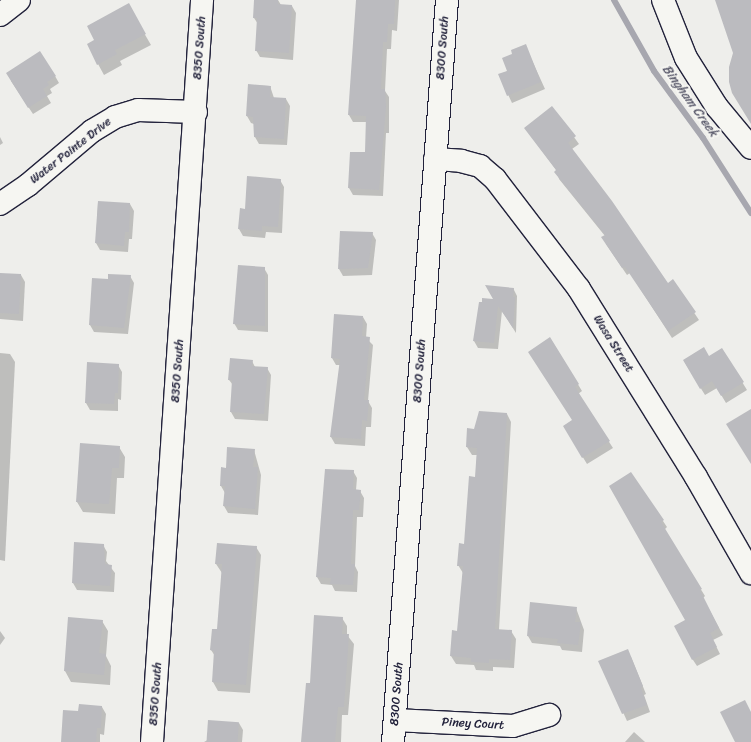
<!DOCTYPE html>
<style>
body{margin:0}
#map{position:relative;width:751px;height:742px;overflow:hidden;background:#eeeeeb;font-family:Sriracha,sans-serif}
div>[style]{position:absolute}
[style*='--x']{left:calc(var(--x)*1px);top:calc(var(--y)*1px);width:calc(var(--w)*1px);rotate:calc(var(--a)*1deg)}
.shadow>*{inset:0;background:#0003}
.stream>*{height:6px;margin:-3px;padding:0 3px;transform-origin:3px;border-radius:3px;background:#a7a7af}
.building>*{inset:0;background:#bbbbbf;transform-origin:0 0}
.roads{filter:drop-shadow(1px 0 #22223b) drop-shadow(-1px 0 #22223b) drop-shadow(0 1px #22223b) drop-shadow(0 -1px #22223b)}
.minor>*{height:22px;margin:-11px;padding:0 11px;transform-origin:11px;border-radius:11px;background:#f6f6f2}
span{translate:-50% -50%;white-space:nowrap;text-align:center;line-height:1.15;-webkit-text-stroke:4px #f6f6f2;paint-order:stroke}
.street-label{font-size:12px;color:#22223b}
.water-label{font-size:13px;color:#575769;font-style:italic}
</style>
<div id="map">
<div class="shadow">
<i style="clip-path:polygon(255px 0,278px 0,281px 5px,292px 6px,296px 13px,293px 60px,260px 57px,256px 50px,258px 24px,254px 18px)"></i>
<i style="clip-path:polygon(357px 0,399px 0,397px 31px,392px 30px,391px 49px,387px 49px,385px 91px,389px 97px,389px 133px,386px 133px,383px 196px,353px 195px,349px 188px,366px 153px,367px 122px,353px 122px,349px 115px)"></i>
<i style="clip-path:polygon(133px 14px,151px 45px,120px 61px,122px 65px,104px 75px,98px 64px)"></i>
<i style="clip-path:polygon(525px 45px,545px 89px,512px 103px,499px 75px,508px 71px,514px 54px)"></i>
<i style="clip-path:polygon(55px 76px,59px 83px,50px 89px,52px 93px,47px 96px,51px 103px,33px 114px,11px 81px)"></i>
<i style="clip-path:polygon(249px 85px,270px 86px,274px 98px,286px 99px,290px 106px,287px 145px,259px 144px,255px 137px,254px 124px,251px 123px,247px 116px)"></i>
<i style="clip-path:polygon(552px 107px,579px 144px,572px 149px,668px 284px,673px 281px,699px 320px,672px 338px,630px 273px,627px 275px,606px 244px,605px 236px,559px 179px,557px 171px,525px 128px)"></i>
<i style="clip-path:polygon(0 137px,3px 143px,0 145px)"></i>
<i style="clip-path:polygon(280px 180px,284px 187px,282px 233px,266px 232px,265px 238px,243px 236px,239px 229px,241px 209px,246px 210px)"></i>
<i style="clip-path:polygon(98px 202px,130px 204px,134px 211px,132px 239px,129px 239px,128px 252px,100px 250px,96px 243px)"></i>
<i style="clip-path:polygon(372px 233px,376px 240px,372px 275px,343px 276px,339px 269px)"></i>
<i style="clip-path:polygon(264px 268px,268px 275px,268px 332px,238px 330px,234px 323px)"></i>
<i style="clip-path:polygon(0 274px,21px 275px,25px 282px,23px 321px,0 319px)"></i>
<i style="clip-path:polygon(130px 276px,134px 283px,128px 334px,94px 332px,90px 325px,93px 279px,109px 280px)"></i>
<i style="clip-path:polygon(513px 288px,517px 296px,516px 333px,502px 311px,498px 349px,478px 348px,474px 341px,495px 300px)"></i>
<i style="clip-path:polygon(363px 317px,367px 324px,366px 338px,373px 345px,368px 401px,372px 408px,371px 427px,366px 427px,365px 446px,335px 444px,331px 437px,340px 365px,336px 365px,332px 358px)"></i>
<i style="clip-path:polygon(550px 338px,582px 391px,578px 394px,613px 448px,587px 464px,564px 426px,573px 420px)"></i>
<i style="clip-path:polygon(722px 349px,747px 390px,726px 403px,717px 388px,705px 395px,684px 361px,709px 357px)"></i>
<i style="clip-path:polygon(0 353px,10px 354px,15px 362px,5px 561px,0 560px)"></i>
<i style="clip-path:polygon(252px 361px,255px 367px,267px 368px,271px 375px,268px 421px,235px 419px,231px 412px,233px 385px,229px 380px)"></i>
<i style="clip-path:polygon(118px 365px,122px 372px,121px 400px,118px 399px,118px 411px,90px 410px,86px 403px)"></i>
<i style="clip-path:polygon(507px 414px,511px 422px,499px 630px,511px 631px,516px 639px,514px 668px,493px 667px,493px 671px,476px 670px,474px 665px,456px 664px,451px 656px,458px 632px,463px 573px,458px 565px,465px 545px,476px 478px,477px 455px,472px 455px,467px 447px,475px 430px)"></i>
<i style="clip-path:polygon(119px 447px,125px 457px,124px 478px,117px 478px,115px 514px,83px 512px,77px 502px)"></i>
<i style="clip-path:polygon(254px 450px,261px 475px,258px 515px,228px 513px,224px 506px,225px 493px,221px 486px)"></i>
<i style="clip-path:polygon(353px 471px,357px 478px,356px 490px,360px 491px,364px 498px,363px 517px,357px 517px,355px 566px,358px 572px,357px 592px,335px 591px,332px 585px,321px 584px,317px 577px)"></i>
<i style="clip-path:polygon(631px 473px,667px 527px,664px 530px,705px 596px,703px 598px,723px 635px,713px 640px,720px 654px,697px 666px,693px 660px,687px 620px)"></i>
<i style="clip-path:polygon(75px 543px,103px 545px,107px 552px,106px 561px,115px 573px,114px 592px,77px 590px,73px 583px)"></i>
<i style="clip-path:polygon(256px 547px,261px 555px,250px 693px,218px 691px,213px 682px,215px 656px,211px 650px,218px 630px,222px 573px,216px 564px)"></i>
<i style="clip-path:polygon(576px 608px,584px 630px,582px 652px,562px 650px,560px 646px,532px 643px,528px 636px)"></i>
<i style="clip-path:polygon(342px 618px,347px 626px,347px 635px,354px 644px,348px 715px,342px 715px,341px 742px,303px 742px,310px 684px)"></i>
<i style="clip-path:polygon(102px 621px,108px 631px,106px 656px,111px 666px,110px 685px,71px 682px,65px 671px)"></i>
<i style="clip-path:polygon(0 631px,5px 638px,0 645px)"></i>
<i style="clip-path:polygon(631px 657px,646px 694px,644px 695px,650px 712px,627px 721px,600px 661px)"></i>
<i style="clip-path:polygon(102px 707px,106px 714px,104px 735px,100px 734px,100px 742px,62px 742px,79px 712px)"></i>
<i style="clip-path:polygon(239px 723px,243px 730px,242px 742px,204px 742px)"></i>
<i style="clip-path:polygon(634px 732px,645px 742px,625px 742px)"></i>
</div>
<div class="stream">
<i style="--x:614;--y:0;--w:81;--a:60.6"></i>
<i style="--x:654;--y:71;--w:83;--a:53.8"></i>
<i style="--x:703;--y:138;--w:89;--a:57.4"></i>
</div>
<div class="building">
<i style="clip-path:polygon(254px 0,278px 0,278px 4px,292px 5px,289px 53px,255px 51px,257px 18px,253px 18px)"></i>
<i style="clip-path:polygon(356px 0,395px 0,394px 24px,388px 24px,387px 42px,383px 42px,381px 89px,385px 89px,386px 106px,379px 190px,348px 188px,350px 152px,365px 152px,366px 116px,348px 115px)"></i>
<i style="clip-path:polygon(715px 0,751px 0,751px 124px,732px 93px,729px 82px,729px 67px,733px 53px)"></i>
<i style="clip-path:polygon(129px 3px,146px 34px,115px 50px,117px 54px,97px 65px,87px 44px,94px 40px,87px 26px)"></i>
<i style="clip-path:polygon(526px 44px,541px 82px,507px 96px,498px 74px,507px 71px,502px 58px,512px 54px,511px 50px)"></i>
<i style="clip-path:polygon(40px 51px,56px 76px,47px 82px,49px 85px,43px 89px,47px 96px,28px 108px,6px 73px)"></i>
<i style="clip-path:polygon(248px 84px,271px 86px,270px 97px,286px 98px,284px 139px,254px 137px,253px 117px,246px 116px)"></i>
<i style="clip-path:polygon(552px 106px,576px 136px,568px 143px,612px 201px,668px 283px,673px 279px,696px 312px,668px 331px,625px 267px,622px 268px,601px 237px,605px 235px,554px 172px,556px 170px,524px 128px)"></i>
<i style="clip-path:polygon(247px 176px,281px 179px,278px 227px,262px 226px,262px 231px,238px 229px,240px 208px,245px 209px)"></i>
<i style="clip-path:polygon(98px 201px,130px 203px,129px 232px,125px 232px,124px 246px,95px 243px)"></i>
<i style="clip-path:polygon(340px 231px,373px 232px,368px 268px,338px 269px)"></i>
<i style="clip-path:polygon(238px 265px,265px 267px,265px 326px,233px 324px)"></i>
<i style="left:0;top:273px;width:21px;height:40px;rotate:3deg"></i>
<i style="clip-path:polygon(108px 274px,131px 275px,124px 328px,89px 325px,92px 278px,108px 279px)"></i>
<i style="clip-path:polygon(485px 285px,514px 288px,513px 297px,515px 297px,513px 328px,498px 306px,494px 343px,473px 341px,479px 302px,482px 302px,482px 298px,493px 299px)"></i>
<i style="clip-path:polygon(334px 314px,363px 316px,362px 336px,370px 337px,364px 400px,369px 400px,367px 421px,362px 420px,361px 439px,330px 437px,340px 359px,331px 358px)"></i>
<i style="clip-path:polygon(550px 337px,579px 384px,575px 387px,610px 441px,582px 458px,563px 426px,572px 420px,528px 352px)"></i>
<i style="clip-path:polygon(704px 347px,709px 356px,722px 348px,744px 382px,721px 396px,712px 381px,700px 389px,683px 360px)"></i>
<i style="clip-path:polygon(230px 358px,253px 360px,252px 366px,268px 367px,264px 414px,230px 412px,232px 380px,228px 380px)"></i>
<i style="clip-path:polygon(87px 362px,119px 364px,118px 393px,115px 393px,114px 404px,85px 403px)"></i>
<i style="clip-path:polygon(751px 409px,751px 464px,726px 424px)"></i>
<i style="clip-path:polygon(479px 411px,507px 413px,495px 629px,512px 630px,510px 660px,489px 659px,489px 663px,471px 662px,471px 658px,450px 656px,452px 630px,457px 631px,463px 566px,457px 566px,459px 543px,464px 544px,469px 476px,475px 477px,477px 448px,466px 447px,467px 428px,474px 429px)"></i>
<i style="clip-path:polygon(80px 443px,120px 446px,119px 468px,112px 468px,109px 504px,76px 502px)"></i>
<i style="clip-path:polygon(227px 447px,255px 449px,253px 467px,258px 467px,255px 509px,223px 506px,225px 486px,220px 486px,221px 467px,226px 468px)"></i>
<i style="clip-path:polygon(325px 469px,354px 470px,353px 489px,361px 490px,359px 510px,353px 510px,351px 564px,355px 564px,353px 585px,330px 584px,331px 578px,316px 577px)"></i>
<i style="clip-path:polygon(631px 472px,664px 520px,661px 522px,702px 589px,700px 590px,719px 628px,710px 633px,717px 647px,692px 660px,674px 626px,685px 620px,609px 486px)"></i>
<i style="clip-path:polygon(74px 542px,104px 544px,105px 564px,112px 565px,110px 586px,72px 583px)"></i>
<i style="clip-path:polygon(217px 543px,257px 546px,246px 685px,212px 682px,214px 651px,210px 650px,212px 629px,217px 629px,222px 564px,215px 564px)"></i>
<i style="clip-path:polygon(530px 602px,577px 607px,575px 622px,581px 622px,578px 645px,557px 643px,558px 639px,527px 636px)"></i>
<i style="clip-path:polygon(314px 615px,343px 617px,342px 634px,349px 634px,344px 707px,338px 707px,335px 742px,301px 742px,306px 683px,310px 683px)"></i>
<i style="clip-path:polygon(68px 617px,103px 620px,99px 653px,106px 654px,104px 675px,64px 671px)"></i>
<i style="clip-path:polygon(628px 649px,643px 686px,641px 688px,647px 705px,622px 714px,598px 661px)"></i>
<i style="clip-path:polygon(745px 700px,751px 712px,751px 742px,735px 742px,720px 712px)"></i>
<i style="clip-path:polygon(79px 704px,102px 706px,101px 728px,97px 728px,96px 742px,61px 742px,63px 710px,78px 711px)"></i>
<i style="left:208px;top:720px;width:31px;height:22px;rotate:4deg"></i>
</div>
<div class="roads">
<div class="minor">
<i style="--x:663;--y:0;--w:62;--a:68.4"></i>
<i style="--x:686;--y:58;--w:58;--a:57.7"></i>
<i style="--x:717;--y:107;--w:53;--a:50.3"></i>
<i style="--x:0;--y:15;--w:24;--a:-38"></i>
<i style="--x:435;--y:159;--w:26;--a:4"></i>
<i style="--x:461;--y:161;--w:20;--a:15"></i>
<i style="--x:480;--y:166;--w:20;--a:41"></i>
<i style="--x:495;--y:179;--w:138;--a:52.6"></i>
<i style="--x:579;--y:289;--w:221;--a:58.1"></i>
<i style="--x:696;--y:477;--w:111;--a:60.2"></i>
<i style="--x:0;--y:204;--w:34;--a:-34"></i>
<i style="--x:28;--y:185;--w:84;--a:-40.2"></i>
<i style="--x:92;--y:131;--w:27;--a:-31"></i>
<i style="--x:115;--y:117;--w:24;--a:-17"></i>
<i style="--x:138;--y:110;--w:58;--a:2"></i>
<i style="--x:395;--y:720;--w:118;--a:2.9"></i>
<i style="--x:513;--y:726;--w:38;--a:-17"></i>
<i style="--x:152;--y:742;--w:744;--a:-86.14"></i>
<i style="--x:393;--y:742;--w:744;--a:-85.84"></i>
</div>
</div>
<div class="street-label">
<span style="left:200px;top:48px;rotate:-86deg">8350 South</span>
<span style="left:443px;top:48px;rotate:-86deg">8300 South</span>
<span style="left:71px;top:151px;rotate:-38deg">Water Pointe Drive</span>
<span style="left:613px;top:344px;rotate:58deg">Wasa Street</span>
<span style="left:178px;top:371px;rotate:-86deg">8350 South</span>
<span style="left:420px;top:371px;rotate:-86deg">8300 South</span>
<span style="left:156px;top:694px;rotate:-86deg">8350 South</span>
<span style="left:397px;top:694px;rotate:-86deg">8300 South</span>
<span style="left:473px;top:724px;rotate:3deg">Piney Court</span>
</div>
<div class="water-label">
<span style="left:690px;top:101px;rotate:54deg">Bingham Creek</span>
</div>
</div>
